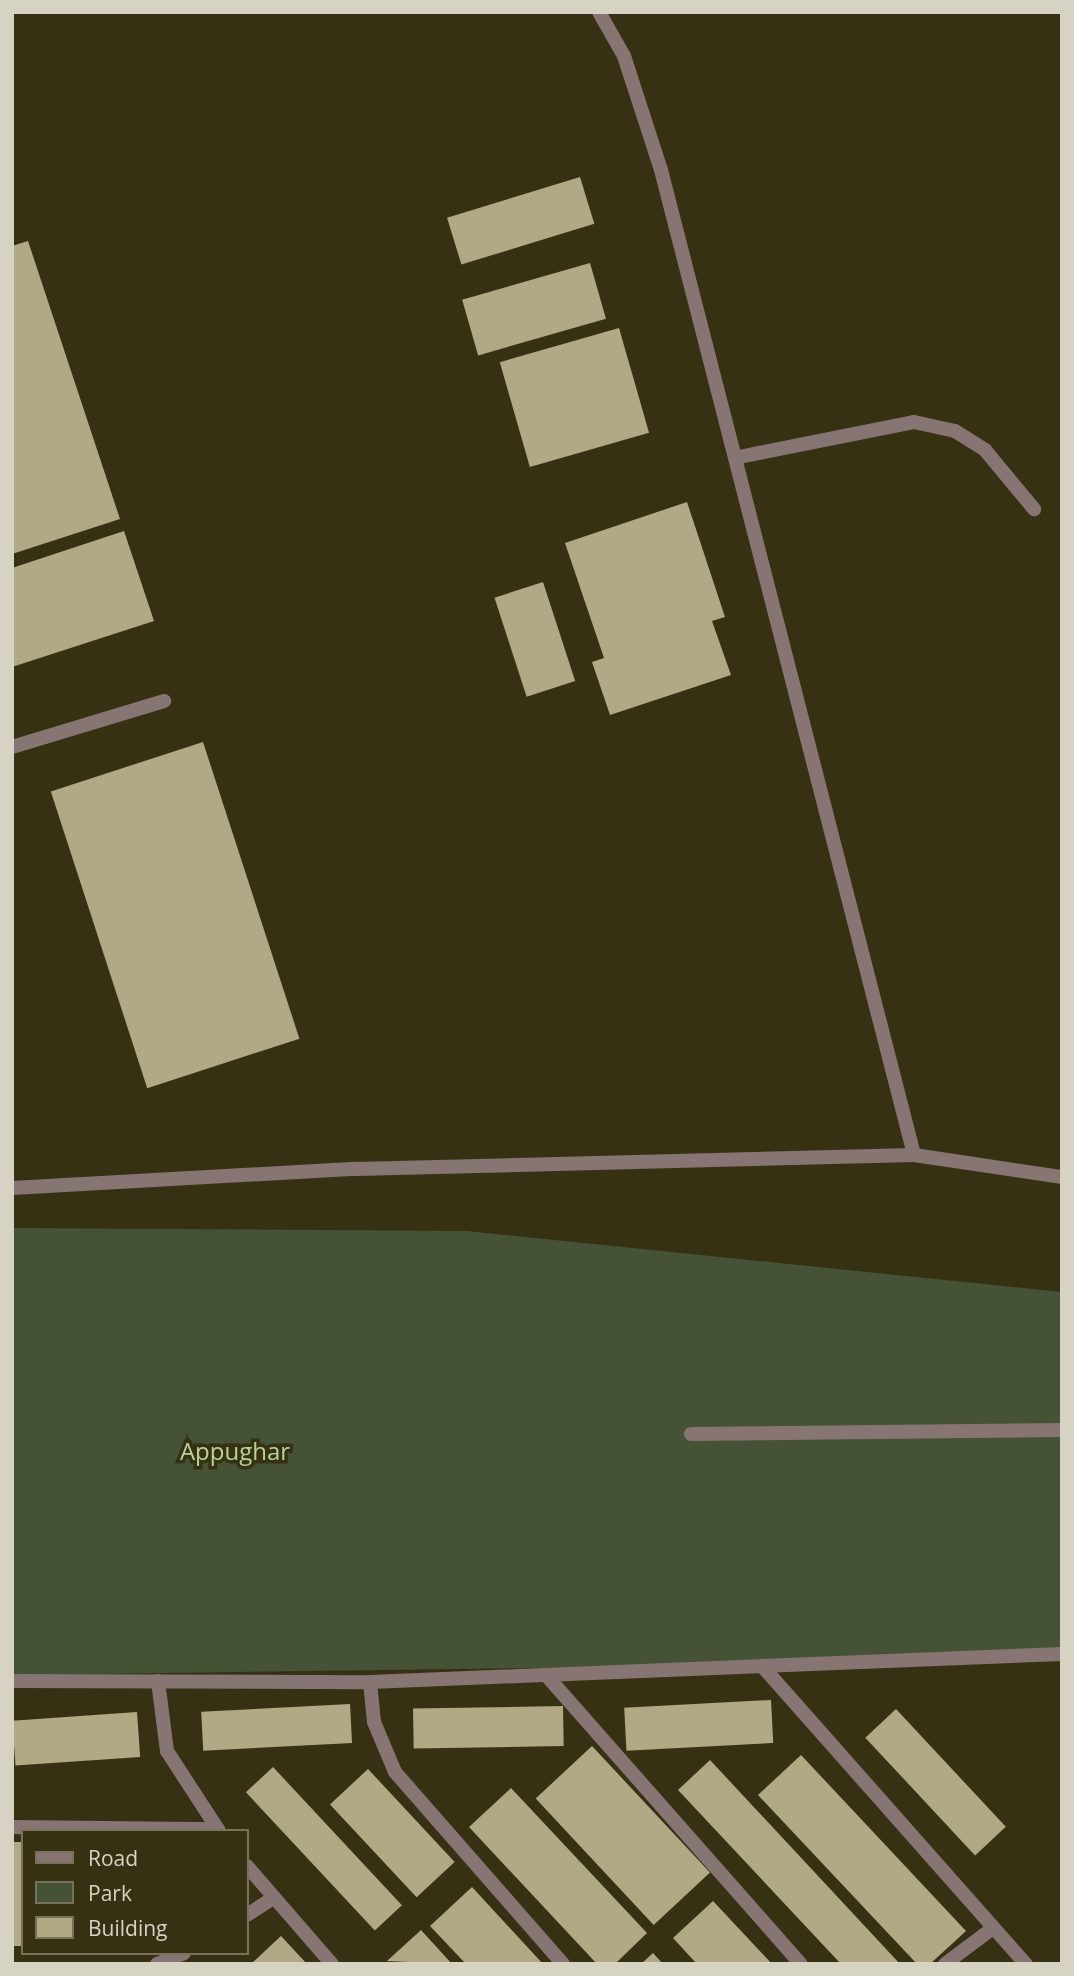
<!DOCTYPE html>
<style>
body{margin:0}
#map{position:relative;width:1074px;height:1976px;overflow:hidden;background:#373113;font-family:"Open Sans",sans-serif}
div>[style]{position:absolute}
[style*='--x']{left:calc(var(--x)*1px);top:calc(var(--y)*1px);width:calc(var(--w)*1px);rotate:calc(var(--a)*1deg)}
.green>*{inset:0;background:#455235}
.building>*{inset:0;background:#b1a985;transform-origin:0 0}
.lane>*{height:14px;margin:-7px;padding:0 7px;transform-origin:7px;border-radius:7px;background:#867573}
.street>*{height:14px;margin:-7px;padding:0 7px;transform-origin:7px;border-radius:7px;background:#867573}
span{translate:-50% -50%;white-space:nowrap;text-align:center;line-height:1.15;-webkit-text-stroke:7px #373113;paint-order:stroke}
.park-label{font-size:24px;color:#b7d199}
.frame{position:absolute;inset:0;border:14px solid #d6d3c2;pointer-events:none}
.legend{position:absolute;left:21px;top:1829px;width:228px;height:126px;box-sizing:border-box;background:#373113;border:2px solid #777259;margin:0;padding:9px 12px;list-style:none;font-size:21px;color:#d6d3c2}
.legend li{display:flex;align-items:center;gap:14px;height:35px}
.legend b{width:35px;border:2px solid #777259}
</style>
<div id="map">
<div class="green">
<i style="clip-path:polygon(12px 1228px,467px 1231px,1062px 1292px,1062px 1661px,12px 1675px)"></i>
</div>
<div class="building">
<i style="left:580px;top:177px;width:49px;height:139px;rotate:73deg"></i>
<i style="clip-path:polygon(28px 241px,120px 519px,12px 554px,12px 246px)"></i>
<i style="left:590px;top:263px;width:58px;height:133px;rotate:74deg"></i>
<i style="left:619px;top:328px;width:109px;height:124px;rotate:74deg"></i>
<i style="clip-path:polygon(687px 502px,725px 617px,712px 621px,731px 675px,610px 715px,592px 662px,604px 658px,565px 543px)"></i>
<i style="clip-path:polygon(124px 531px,154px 621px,12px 667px,12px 568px)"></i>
<i style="left:543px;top:582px;width:104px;height:51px;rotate:72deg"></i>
<i style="left:203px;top:742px;width:312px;height:160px;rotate:72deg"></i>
<i style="left:771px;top:1700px;width:43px;height:147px;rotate:87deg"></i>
<i style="left:350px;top:1704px;width:39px;height:149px;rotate:87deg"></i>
<i style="left:563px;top:1706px;width:40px;height:150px;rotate:89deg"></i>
<i style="left:896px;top:1709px;width:161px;height:42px;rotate:47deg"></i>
<i style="left:137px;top:1712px;width:45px;height:125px;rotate:86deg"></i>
<i style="left:592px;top:1746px;width:173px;height:77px;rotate:47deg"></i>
<i style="clip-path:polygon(801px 1755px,966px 1931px,930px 1964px,917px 1964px,758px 1795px)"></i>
<i style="clip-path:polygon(710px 1760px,900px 1964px,841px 1964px,678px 1790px)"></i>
<i style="left:273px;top:1767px;width:189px;height:37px;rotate:47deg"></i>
<i style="left:368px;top:1769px;width:127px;height:52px;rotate:47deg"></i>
<i style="clip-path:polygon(511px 1788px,647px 1933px,615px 1964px,597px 1964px,469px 1827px)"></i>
<i style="left:23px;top:1842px;width:104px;height:11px;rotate:90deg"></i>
<i style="clip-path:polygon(472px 1887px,543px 1964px,466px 1964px,430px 1926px)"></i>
<i style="clip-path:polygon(713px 1901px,772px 1964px,697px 1964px,673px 1938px)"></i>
<i style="clip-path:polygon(421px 1930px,452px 1964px,387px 1961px)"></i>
<i style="clip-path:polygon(281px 1936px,307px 1964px,251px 1964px)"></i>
<i style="clip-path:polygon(653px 1953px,663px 1964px,641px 1964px)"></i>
</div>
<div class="lane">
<i style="--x:599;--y:12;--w:51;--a:60.4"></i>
<i style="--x:624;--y:56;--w:120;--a:72"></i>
<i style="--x:661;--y:170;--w:1017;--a:75.59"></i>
<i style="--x:739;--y:457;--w:178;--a:-11.3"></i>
<i style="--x:914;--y:422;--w:42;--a:12.4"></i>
<i style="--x:955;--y:431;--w:36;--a:32"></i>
<i style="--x:985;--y:450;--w:77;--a:50.3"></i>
<i style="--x:12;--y:747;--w:159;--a:-16.8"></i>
<i style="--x:691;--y:1434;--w:371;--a:-0.6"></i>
</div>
<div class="street">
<i style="--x:12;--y:1188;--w:344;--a:-3.2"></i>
<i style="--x:355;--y:1169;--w:559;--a:-1.43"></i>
<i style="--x:914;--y:1155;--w:150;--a:8.5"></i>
<i style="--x:763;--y:1667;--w:397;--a:48.5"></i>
<i style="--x:546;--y:1675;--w:385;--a:48.6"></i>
<i style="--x:12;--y:1681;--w:358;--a:0.2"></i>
<i style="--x:370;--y:1682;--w:693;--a:-2.32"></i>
<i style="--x:158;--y:1681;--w:71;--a:82.7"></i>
<i style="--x:167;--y:1751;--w:95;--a:57"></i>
<i style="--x:370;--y:1682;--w:40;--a:84.3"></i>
<i style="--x:374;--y:1722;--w:54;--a:67.2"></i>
<i style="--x:395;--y:1772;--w:255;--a:48.8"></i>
<i style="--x:12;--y:1827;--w:206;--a:0.6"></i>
<i style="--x:247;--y:1866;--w:130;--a:49.1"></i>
<i style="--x:247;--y:1915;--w:31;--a:-33"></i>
<i style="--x:157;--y:1964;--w:29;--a:-22"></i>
<i style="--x:945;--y:1964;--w:60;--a:-36.9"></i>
</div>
<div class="park-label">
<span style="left:235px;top:1451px">Appughar</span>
</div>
<div class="frame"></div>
<ul class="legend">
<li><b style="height:9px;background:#867573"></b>Road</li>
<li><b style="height:19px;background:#455235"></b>Park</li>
<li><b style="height:19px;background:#b1a985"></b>Building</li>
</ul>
</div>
